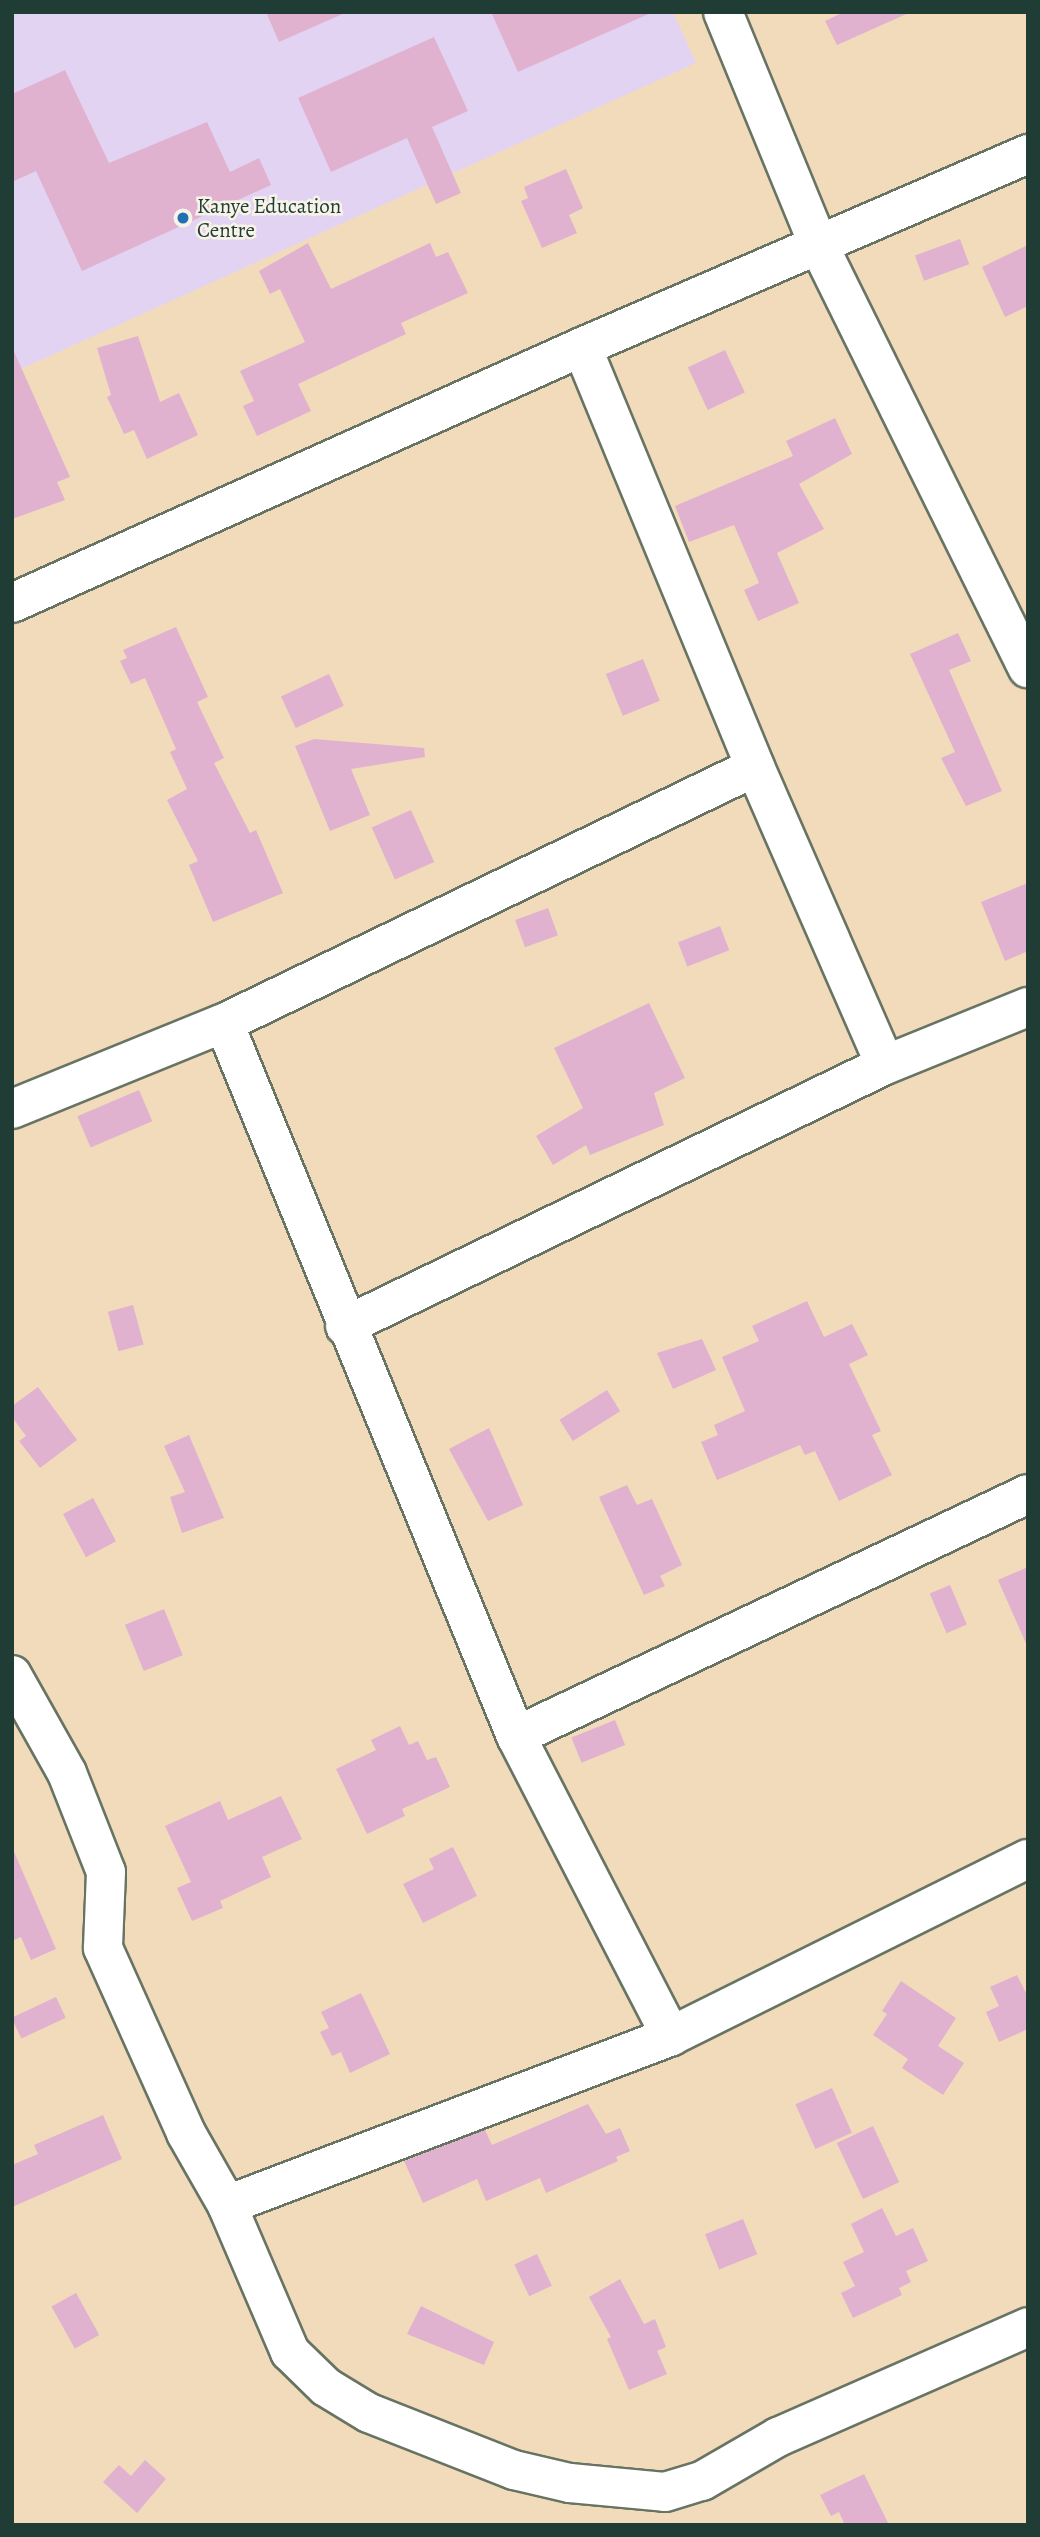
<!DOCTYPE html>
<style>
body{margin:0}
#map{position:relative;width:1040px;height:2537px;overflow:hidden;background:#f1dbbb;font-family:Alegreya,serif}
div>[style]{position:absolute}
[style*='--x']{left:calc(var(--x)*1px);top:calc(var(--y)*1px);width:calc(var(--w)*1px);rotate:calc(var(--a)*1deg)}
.built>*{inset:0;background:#e3d3f2}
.building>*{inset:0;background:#e0b2cf;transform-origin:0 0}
.roads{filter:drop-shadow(2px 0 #687463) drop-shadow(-2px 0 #687463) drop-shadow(0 2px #687463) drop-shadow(0 -2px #687463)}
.minor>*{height:38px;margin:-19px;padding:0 19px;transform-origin:19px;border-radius:19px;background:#fff}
.dots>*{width:19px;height:19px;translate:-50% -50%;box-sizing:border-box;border:4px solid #f7f3e8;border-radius:50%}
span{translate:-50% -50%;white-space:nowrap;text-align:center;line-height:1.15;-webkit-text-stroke:5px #f7f3e8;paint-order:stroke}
.poi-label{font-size:21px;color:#1f3d34}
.left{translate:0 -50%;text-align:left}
.frame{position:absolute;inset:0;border:14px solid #1f3d34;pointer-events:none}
</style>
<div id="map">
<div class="built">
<i style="clip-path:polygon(12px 12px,673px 12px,696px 63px,12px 373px)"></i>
</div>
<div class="building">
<i style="clip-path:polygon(266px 12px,347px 12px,279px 42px)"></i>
<i style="clip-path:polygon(491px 12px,653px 12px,518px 72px)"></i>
<i style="clip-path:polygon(844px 12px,911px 12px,837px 45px,825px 21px)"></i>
<i style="clip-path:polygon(434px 37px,468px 111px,432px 127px,461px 193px,436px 204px,407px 138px,331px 172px,298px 98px)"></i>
<i style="clip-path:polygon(65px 70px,109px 163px,207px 122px,230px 172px,259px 158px,271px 185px,82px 271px,36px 171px,12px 182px,12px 94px)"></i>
<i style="clip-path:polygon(566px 169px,583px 208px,569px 215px,577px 233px,542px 248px,521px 201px,528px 198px,524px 187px)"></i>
<i style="left:960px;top:239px;width:27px;height:48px;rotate:70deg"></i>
<i style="clip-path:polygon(308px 243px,331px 289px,430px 243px,436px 257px,448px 252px,468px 293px,401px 323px,406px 334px,298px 384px,311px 411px,257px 436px,243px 406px,254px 401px,240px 371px,305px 342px,280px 289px,270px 294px,259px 271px)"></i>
<i style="clip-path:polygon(1028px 245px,1028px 306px,1005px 317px,982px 267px)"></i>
<i style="clip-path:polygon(138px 336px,160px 402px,179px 393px,198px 435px,147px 459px,134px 430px,124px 434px,107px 397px,111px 395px,97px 348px)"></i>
<i style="clip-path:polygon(12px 347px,70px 477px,57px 482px,65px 500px,12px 519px)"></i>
<i style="left:725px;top:350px;width:47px;height:41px;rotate:65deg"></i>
<i style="clip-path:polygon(835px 418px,852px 454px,799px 484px,824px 529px,777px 553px,799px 603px,758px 621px,744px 590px,759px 583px,734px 525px,689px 542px,675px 506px,793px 456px,786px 441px)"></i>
<i style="clip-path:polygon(176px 627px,208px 697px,197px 702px,224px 758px,214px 763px,250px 833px,256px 830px,283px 893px,213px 922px,189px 865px,198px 861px,167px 800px,187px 789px,170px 752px,176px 749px,145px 678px,131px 684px,120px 661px,127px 658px,123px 650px)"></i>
<i style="clip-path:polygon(958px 633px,971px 661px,949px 670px,1002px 791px,966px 806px,941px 758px,955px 752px,910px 654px)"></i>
<i style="left:643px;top:659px;width:45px;height:40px;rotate:68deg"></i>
<i style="left:329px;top:674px;width:35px;height:53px;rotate:65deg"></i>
<i style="clip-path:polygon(314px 739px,424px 748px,425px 757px,351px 769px,370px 815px,330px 831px,295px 746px)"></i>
<i style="left:411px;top:810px;width:57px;height:43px;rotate:66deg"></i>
<i style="clip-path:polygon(1028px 883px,1028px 951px,1005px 961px,981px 902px)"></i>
<i style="left:548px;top:908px;width:29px;height:35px;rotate:70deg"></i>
<i style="left:720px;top:926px;width:26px;height:45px;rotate:69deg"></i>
<i style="clip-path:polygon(649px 1003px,685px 1078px,654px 1093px,664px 1125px,590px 1155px,586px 1145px,553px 1165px,536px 1136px,583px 1108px,554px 1048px)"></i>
<i style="left:139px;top:1090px;width:34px;height:67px;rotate:67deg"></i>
<i style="clip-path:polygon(807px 1301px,824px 1337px,852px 1324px,868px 1355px,849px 1364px,881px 1431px,872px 1435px,892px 1475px,839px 1501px,815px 1451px,805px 1455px,800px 1445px,717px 1480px,701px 1442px,718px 1435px,714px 1425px,745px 1411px,722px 1357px,759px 1341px,752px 1326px)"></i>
<i style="left:133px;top:1305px;width:41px;height:26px;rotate:75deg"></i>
<i style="clip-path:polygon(702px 1339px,716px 1370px,673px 1389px,657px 1353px)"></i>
<i style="clip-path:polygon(38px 1387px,77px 1440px,40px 1468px,19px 1441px,26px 1436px,12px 1417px,12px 1406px)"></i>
<i style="left:607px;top:1390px;width:25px;height:56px;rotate:58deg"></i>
<i style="clip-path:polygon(489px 1428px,523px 1505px,488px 1521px,449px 1449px)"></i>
<i style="clip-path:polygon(189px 1435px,224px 1518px,182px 1533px,170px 1497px,185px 1492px,164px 1446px)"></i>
<i style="clip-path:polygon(627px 1485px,637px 1505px,652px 1499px,682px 1565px,660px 1576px,665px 1586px,644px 1595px,599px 1497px)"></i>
<i style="left:93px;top:1498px;width:49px;height:34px;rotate:62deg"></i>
<i style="clip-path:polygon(1028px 1567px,1028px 1648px,998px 1580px)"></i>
<i style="left:950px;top:1585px;width:43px;height:22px;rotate:67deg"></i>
<i style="left:164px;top:1609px;width:50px;height:42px;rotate:68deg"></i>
<i style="left:615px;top:1720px;width:27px;height:47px;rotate:68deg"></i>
<i style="clip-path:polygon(400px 1726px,409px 1745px,418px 1741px,427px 1760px,436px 1757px,450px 1787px,402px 1809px,405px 1816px,367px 1834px,336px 1769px,376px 1750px,371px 1740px)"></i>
<i style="clip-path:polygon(281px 1796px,302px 1839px,262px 1857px,271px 1877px,220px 1901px,223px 1908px,192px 1921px,177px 1888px,191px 1882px,165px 1826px,220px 1801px,228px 1820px)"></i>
<i style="clip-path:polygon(12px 1847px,56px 1949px,31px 1960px,21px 1937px,12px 1941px)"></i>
<i style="clip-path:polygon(453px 1847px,477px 1896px,423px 1923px,403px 1884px,434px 1869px,429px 1859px)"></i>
<i style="clip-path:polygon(1017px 1975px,1028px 1997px,1028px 2029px,999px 2042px,986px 2012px,999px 2006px,990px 1987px)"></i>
<i style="clip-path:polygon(901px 1981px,956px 2018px,938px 2046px,964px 2063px,943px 2095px,902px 2068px,908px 2059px,873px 2035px,887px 2014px,882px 2011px)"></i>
<i style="clip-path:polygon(361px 1993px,390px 2054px,350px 2073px,341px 2052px,332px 2056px,320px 2032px,329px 2028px,321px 2012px)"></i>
<i style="left:56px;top:1997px;width:23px;height:49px;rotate:65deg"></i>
<i style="left:832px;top:2088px;width:49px;height:40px;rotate:66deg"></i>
<i style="clip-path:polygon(588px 2104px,606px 2134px,620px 2128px,630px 2151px,616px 2157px,618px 2161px,546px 2193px,540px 2178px,486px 2201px,477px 2179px,423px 2203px,404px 2161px,485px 2130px,492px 2145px)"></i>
<i style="clip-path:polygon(103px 2115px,122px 2159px,12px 2207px,12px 2165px,38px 2154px,34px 2145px)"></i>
<i style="left:873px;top:2126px;width:62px;height:40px;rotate:65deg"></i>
<i style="clip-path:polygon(882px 2208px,896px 2236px,913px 2228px,928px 2261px,906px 2271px,911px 2282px,899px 2288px,902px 2295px,853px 2318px,841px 2293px,855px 2286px,843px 2262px,864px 2252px,851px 2224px)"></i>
<i style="left:743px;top:2219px;width:38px;height:41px;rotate:68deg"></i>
<i style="left:537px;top:2254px;width:35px;height:25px;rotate:65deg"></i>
<i style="clip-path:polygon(620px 2279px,644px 2324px,655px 2319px,666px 2347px,657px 2351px,667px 2374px,629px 2390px,607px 2339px,611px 2337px,589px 2297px)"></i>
<i style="left:76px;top:2293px;width:48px;height:28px;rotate:61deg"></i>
<i style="clip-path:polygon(421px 2306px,494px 2342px,484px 2365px,407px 2334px)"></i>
<i style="clip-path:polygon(145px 2460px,166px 2479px,137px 2513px,103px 2482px,119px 2465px,131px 2476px)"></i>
<i style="clip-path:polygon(864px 2474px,889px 2525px,845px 2525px,839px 2512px,831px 2516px,820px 2495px)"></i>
</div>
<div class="roads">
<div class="minor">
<i style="--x:723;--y:12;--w:253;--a:67.7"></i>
<i style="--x:819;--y:246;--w:471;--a:63.7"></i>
<i style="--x:582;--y:347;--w:454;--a:67.6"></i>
<i style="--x:755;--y:767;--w:325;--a:66.4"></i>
<i style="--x:12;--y:603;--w:625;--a:-24.19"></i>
<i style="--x:582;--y:347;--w:486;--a:-23.4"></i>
<i style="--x:224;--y:1023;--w:770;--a:67.73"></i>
<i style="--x:516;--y:1736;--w:338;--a:62.7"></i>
<i style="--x:12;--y:1109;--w:229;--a:-22.1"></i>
<i style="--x:224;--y:1023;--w:589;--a:-25.74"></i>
<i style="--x:345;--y:1326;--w:600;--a:-25.8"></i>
<i style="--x:885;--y:1065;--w:154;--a:-22.1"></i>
<i style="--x:12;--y:1675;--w:112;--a:60.7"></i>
<i style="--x:67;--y:1773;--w:106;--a:68.5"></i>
<i style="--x:106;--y:1872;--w:76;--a:92.3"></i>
<i style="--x:103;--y:1948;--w:203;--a:65.8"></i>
<i style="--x:186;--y:2133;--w:83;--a:60.3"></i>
<i style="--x:227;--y:2205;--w:160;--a:66.8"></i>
<i style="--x:290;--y:2352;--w:50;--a:44.2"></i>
<i style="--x:326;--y:2387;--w:50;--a:31.2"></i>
<i style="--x:369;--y:2413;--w:156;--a:21.5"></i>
<i style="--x:514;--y:2470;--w:57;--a:13.1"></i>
<i style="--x:570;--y:2483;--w:95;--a:5.4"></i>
<i style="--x:665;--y:2492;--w:39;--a:-17"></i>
<i style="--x:702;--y:2481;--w:88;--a:-30.1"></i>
<i style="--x:778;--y:2437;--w:273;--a:-23.7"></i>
<i style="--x:516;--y:1736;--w:566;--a:-25.3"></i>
<i style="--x:227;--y:2205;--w:475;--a:-20.8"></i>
<i style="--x:671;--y:2036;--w:398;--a:-26.4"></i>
</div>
</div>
<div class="dots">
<i style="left:183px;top:218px;background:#1f6fb2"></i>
</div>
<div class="poi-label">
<span class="left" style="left:197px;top:218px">Kanye Education<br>Centre</span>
</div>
<div class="frame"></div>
</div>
